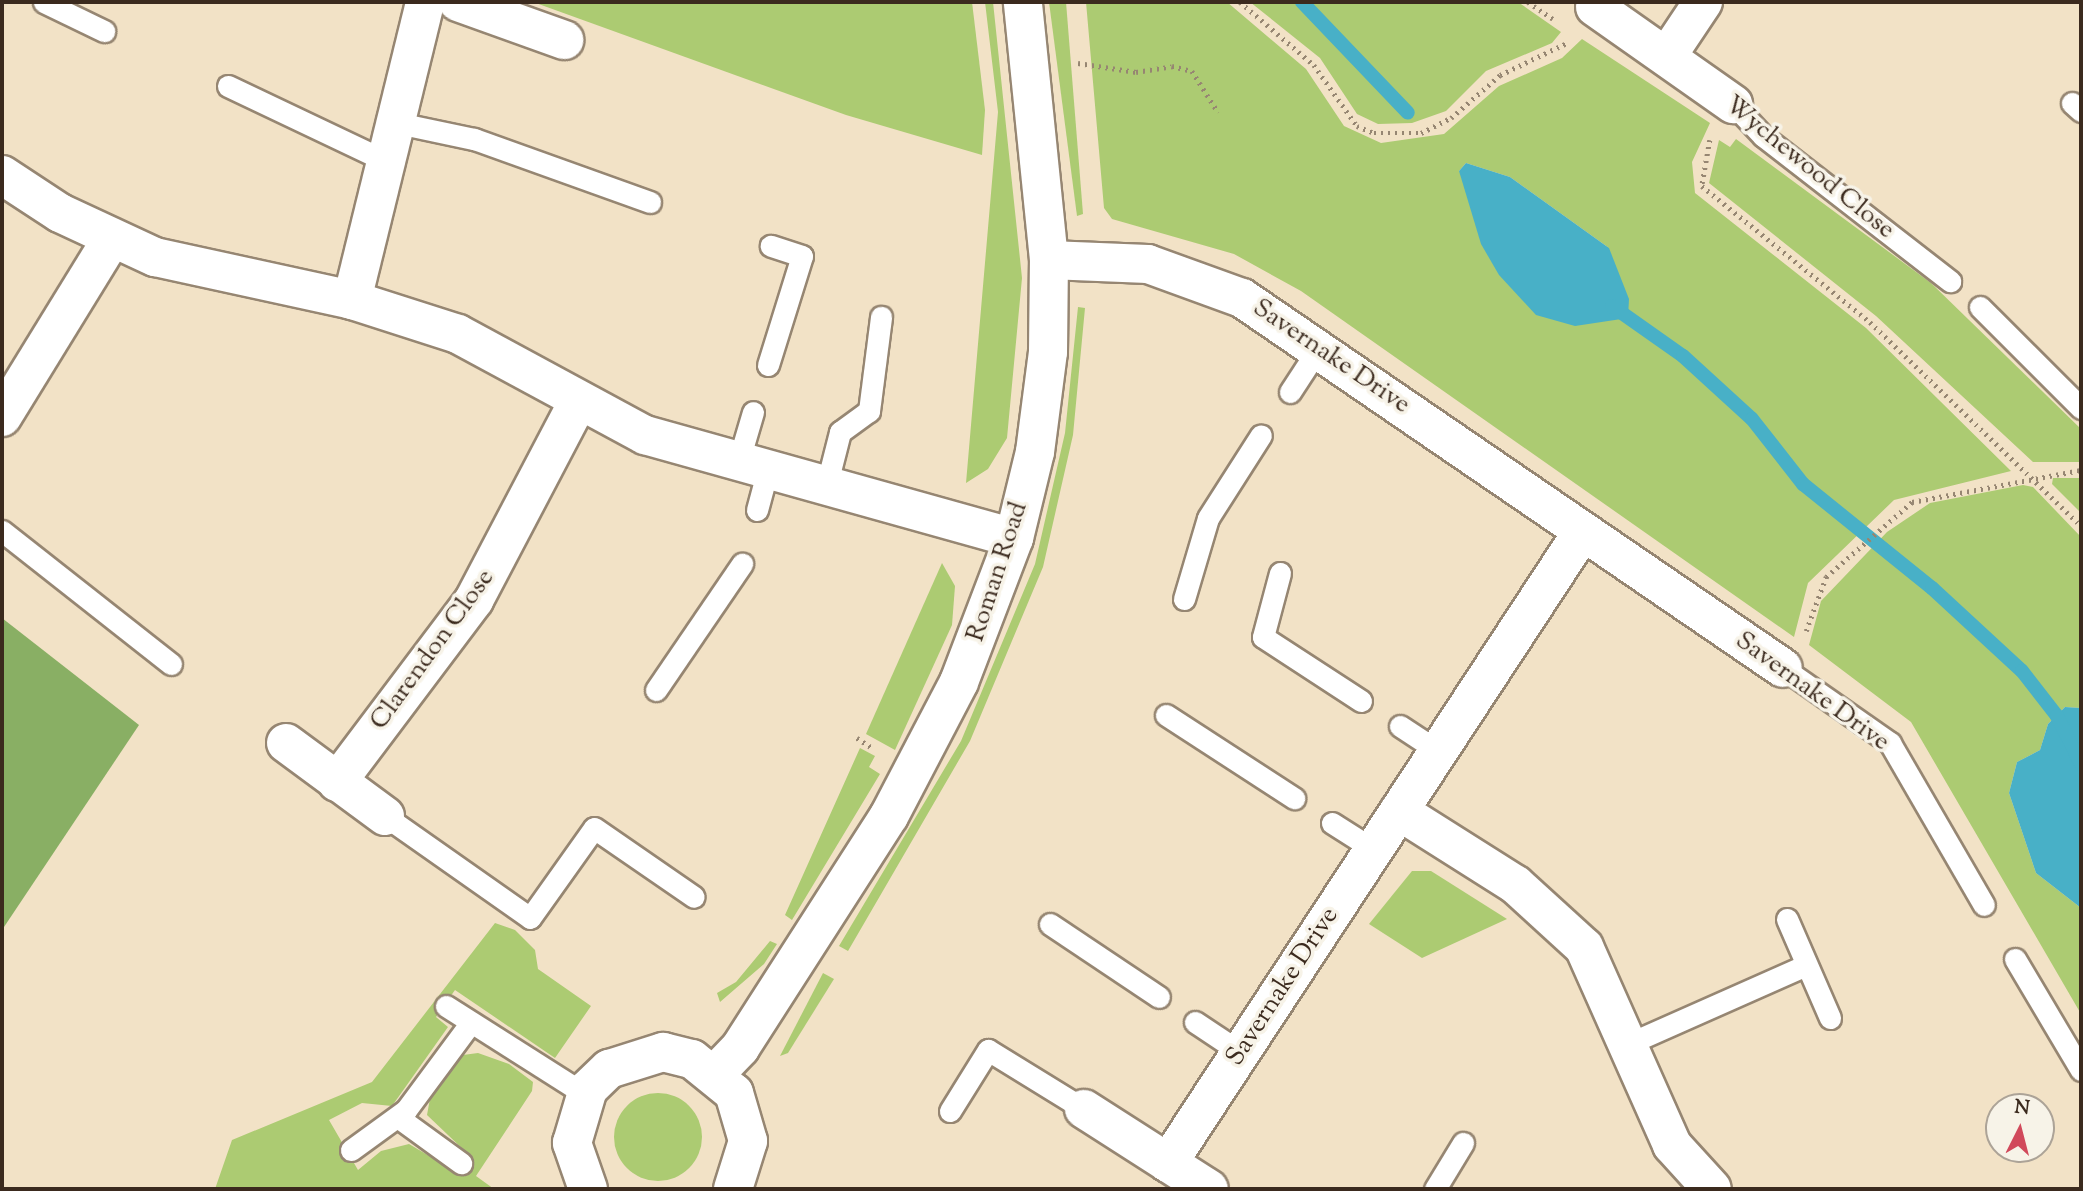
<!DOCTYPE html>
<style>
body{margin:0}
#map{position:relative;width:2083px;height:1191px;overflow:hidden;background:#f2e2c6;font-family:"Sorts Mill Goudy",serif}
div>[style]{position:absolute}
[style*='--x']{left:calc(var(--x)*1px);top:calc(var(--y)*1px);width:calc(var(--w)*1px);rotate:calc(var(--a)*1deg)}
.green>*{inset:0;background:#accb72}
.round{border-radius:50%}
.forest>*{inset:0;background:#89af64}
.water>*{inset:0;background:#48b0c7}
.stream>*{height:14px;margin:-7px;padding:0 7px;transform-origin:7px;border-radius:7px;background:#48b0c7}
.path>*{height:4.5px;margin-top:-2.25px;transform-origin:0;background:repeating-linear-gradient(90deg,#968672 0 2px,transparent 0 7px)}
.roads{filter:drop-shadow(2px 0 #968672) drop-shadow(-2px 0 #968672) drop-shadow(0 2px #968672) drop-shadow(0 -2px #968672)}
.lane>*{height:21px;margin:-10.5px;padding:0 10.5px;transform-origin:10.5px;border-radius:10.5px;background:#fff}
.street>*{height:38px;margin:-19px;padding:0 19px;transform-origin:19px;border-radius:19px;background:#fff}
span{translate:-50% -50%;white-space:nowrap;text-align:center;line-height:1.15;-webkit-text-stroke:7px #f7f3e8;paint-order:stroke}
.street-label{font-size:26px;color:#3b2a1e}
.frame{position:absolute;inset:0;border:4px solid #3b2a1e;pointer-events:none}
.north{position:absolute;left:1985px;top:1093px;width:70px;height:70px;box-sizing:border-box;background:#f7f3e8;border:2px solid #aca397;border-radius:50%;rotate:6deg;font-size:19px;font-weight:700;line-height:28px;text-align:center;color:#3b2a1e}
.north::after{content:'';display:block;margin:auto;width:24px;height:32px;background:#d1495b;clip-path:polygon(50% 0,100% 100%,50% 72%,0 100%)}
</style>
<div id="map">
<div class="green">
<i style="clip-path:polygon(533px 2px,972px 2px,985px 110px,982px 155px,846px 115px)"></i>
<i style="clip-path:polygon(985px 2px,993px 2px,1022px 278px,1007px 438px,988px 469px,966px 483px,998px 112px)"></i>
<i style="clip-path:polygon(1049px 2px,1066px 2px,1083px 214px,1077px 216px)"></i>
<i style="clip-path:polygon(evenodd,1086px 2px,1227px 2px,1306px 69px,1344px 126px,1381px 143px,1444px 134px,1499px 86px,1562px 58px,1582px 39px,1710px 123px,1692px 162px,1695px 193px,1866px 328px,2011px 471px,1894px 500px,1808px 583px,1794px 637px,1301px 291px,1234px 254px,1112px 219px,1104px 208px,1086px 2px,1466px 163px,1510px 177px,1609px 248px,1459px 171px,1466px 163px)"></i>
<i style="clip-path:polygon(1250px 2px,1518px 2px,1561px 32px,1552px 43px,1486px 71px,1446px 111px,1412px 123px,1378px 124px,1357px 114px,1320px 58px)"></i>
<i style="clip-path:polygon(1736px 139px,1931px 283px,2081px 429px,2081px 462px,2033px 462px,1876px 316px,1709px 183px,1719px 140px,1730px 147px)"></i>
<i style="clip-path:polygon(1078px 307px,1085px 308px,1073px 435px,1043px 567px,970px 741px,848px 951px,839px 946px,961px 741px,1035px 564px,1065px 433px)"></i>
<i style="clip-path:polygon(2053px 478px,2081px 478px,2081px 513px,2052px 484px)"></i>
<i style="clip-path:polygon(2023px 485px,2033px 487px,2081px 537px,2081px 708px,2065px 707px,2048px 724px,2040px 750px,2017px 762px,2009px 793px,2036px 873px,2081px 908px,2081px 1014px,1911px 722px,1809px 645px,1821px 601px,1887px 532px,1930px 503px)"></i>
<i style="clip-path:polygon(942px 563px,955px 586px,952px 625px,895px 750px,866px 734px)"></i>
<i style="clip-path:polygon(860px 748px,875px 756px,869px 767px,880px 774px,792px 920px,785px 915px)"></i>
<i style="clip-path:polygon(1412px 871px,1431px 871px,1507px 919px,1422px 958px,1369px 924px)"></i>
<i style="clip-path:polygon(495px 923px,515px 930px,535px 950px,538px 969px,591px 1006px,555px 1058px,455px 990px,436px 1017px,448px 1027px,392px 1106px,362px 1103px,329px 1120px,358px 1170px,381px 1151px,409px 1144px,458px 1173px,469px 1155px,427px 1115px,431px 1093px,463px 1055px,478px 1053px,509px 1064px,533px 1082px,532px 1091px,476px 1176px,494px 1189px,215px 1189px,232px 1140px,372px 1082px)"></i>
<i style="clip-path:polygon(770px 941px,777px 944px,764px 964px,720px 1002px,717px 993px,736px 982px)"></i>
<i style="clip-path:polygon(823px 973px,834px 979px,788px 1053px,780px 1056px)"></i>
<i class="round" style="left:614px;top:1093px;width:88px;height:88px"></i>
</div>
<div class="forest">
<i style="clip-path:polygon(2px 618px,139px 725px,2px 930px)"></i>
</div>
<div class="water">
<i style="clip-path:polygon(1466px 163px,1510px 177px,1609px 248px,1629px 299px,1628px 318px,1575px 326px,1536px 315px,1499px 275px,1481px 244px,1459px 171px)"></i>
<i style="clip-path:polygon(2065px 707px,2081px 708px,2081px 908px,2036px 873px,2009px 793px,2017px 762px,2040px 750px,2048px 724px)"></i>
</div>
<div class="stream">
<i style="--x:1302;--y:2;--w:153;--a:46.3"></i>
<i style="--x:1612;--y:306;--w:87;--a:35.2"></i>
<i style="--x:1683;--y:356;--w:93;--a:42.4"></i>
<i style="--x:1752;--y:419;--w:83;--a:51.9"></i>
<i style="--x:1803;--y:484;--w:166;--a:38.9"></i>
<i style="--x:1932;--y:588;--w:122;--a:42.7"></i>
<i style="--x:2022;--y:671;--w:57;--a:52.1"></i>
<i style="--x:2057;--y:716;--w:54;--a:63.4"></i>
</div>
<div class="path">
<i style="--x:1240;--y:2;--w:97;--a:40.4"></i>
<i style="--x:1314;--y:65;--w:75;--a:54.8"></i>
<i style="--x:1357;--y:126;--w:18;--a:22"></i>
<i style="--x:1374;--y:133;--w:47;--a:0"></i>
<i style="--x:1421;--y:133;--w:34;--a:-27"></i>
<i style="--x:1451;--y:118;--w:65;--a:-41.3"></i>
<i style="--x:1500;--y:75;--w:74;--a:-25.5"></i>
<i style="--x:1528;--y:2;--w:30;--a:34"></i>
<i style="--x:1078;--y:63;--w:59;--a:8.8"></i>
<i style="--x:1136;--y:72;--w:36;--a:-9"></i>
<i style="--x:1172;--y:66;--w:21;--a:14"></i>
<i style="--x:1192;--y:71;--w:49;--a:57.6"></i>
<i style="--x:1710;--y:140;--w:47;--a:99.9"></i>
<i style="--x:1702;--y:186;--w:216;--a:39"></i>
<i style="--x:1870;--y:322;--w:293;--a:44"></i>
<i style="--x:1806;--y:631;--w:58;--a:-69.7"></i>
<i style="--x:1826;--y:577;--w:114;--a:-41.1"></i>
<i style="--x:1912;--y:502;--w:172;--a:-10.7"></i>
<i style="--x:857;--y:738;--w:20;--a:33"></i>
</div>
<div class="roads">
<div class="lane">
<i style="--x:44;--y:2;--w:67;--a:25.8"></i>
<i style="--x:228;--y:86;--w:173;--a:25.4"></i>
<i style="--x:2072;--y:103;--w:12;--a:42"></i>
<i style="--x:1733;--y:104;--w:44;--a:46.8"></i>
<i style="--x:1763;--y:136;--w:237;--a:37.8"></i>
<i style="--x:393;--y:122;--w:83;--a:11.9"></i>
<i style="--x:474;--y:139;--w:187;--a:19.7"></i>
<i style="--x:1980;--y:307;--w:143;--a:45"></i>
<i style="--x:768;--y:365;--w:114;--a:-72.7"></i>
<i style="--x:802;--y:256;--w:33;--a:-162"></i>
<i style="--x:1290;--y:392;--w:51;--a:-56.9"></i>
<i style="--x:738;--y:463;--w:53;--a:-73.6"></i>
<i style="--x:826;--y:487;--w:57;--a:-75.7"></i>
<i style="--x:840;--y:432;--w:36;--a:-36"></i>
<i style="--x:869;--y:411;--w:95;--a:-82.7"></i>
<i style="--x:757;--y:510;--w:39;--a:-75"></i>
<i style="--x:2;--y:531;--w:215;--a:38.2"></i>
<i style="--x:1280;--y:573;--w:66;--a:104.9"></i>
<i style="--x:1263;--y:637;--w:117;--a:33.1"></i>
<i style="--x:1184;--y:599;--w:84;--a:-73.5"></i>
<i style="--x:1208;--y:518;--w:98;--a:-57.4"></i>
<i style="--x:1783;--y:668;--w:131;--a:35"></i>
<i style="--x:1890;--y:743;--w:187;--a:59.9"></i>
<i style="--x:656;--y:690;--w:153;--a:-55.7"></i>
<i style="--x:1166;--y:715;--w:153;--a:33"></i>
<i style="--x:1400;--y:726;--w:45;--a:33.3"></i>
<i style="--x:385;--y:816;--w:177;--a:35.1"></i>
<i style="--x:530;--y:918;--w:110;--a:-54.6"></i>
<i style="--x:594;--y:828;--w:121;--a:34.6"></i>
<i style="--x:1332;--y:823;--w:49;--a:32.4"></i>
<i style="--x:1787;--y:919;--w:108;--a:66.5"></i>
<i style="--x:1050;--y:924;--w:131;--a:33.8"></i>
<i style="--x:2015;--y:959;--w:129;--a:59.3"></i>
<i style="--x:446;--y:1006;--w:166;--a:32.4"></i>
<i style="--x:1195;--y:1022;--w:54;--a:33.7"></i>
<i style="--x:1628;--y:1044;--w:195;--a:-23.9"></i>
<i style="--x:950;--y:1111;--w:72;--a:-58.1"></i>
<i style="--x:988;--y:1050;--w:113;--a:31.6"></i>
<i style="--x:399;--y:1118;--w:77;--a:36"></i>
<i style="--x:351;--y:1150;--w:68;--a:-36"></i>
<i style="--x:406;--y:1110;--w:109;--a:-53.5"></i>
<i style="--x:1435;--y:1189;--w:54;--a:-58.7"></i>
</div>
<div class="street">
<i style="--x:458;--y:2;--w:113;--a:19.7"></i>
<i style="--x:1595;--y:7;--w:169;--a:35.1"></i>
<i style="--x:1667;--y:56;--w:65;--a:-56.3"></i>
<i style="--x:2;--y:175;--w:69;--a:33.2"></i>
<i style="--x:60;--y:213;--w:105;--a:24.9"></i>
<i style="--x:155;--y:257;--w:202;--a:12.3"></i>
<i style="--x:352;--y:300;--w:111;--a:17.8"></i>
<i style="--x:458;--y:334;--w:213;--a:28.4"></i>
<i style="--x:645;--y:435;--w:383;--a:15.6"></i>
<i style="--x:1049;--y:260;--w:99;--a:2.3"></i>
<i style="--x:1148;--y:264;--w:100;--a:19.9"></i>
<i style="--x:1242;--y:298;--w:655;--a:34.37"></i>
<i style="--x:352;--y:300;--w:307;--a:-76.2"></i>
<i style="--x:2;--y:417;--w:208;--a:-58.4"></i>
<i style="--x:286;--y:743;--w:123;--a:36.4"></i>
<i style="--x:337;--y:782;--w:228;--a:-53"></i>
<i style="--x:474;--y:600;--w:224;--a:-62.3"></i>
<i style="--x:1399;--y:811;--w:138;--a:32.3"></i>
<i style="--x:1516;--y:885;--w:92;--a:42.4"></i>
<i style="--x:1584;--y:947;--w:217;--a:66"></i>
<i style="--x:1672;--y:1145;--w:59;--a:47.7"></i>
<i style="--x:716;--y:1073;--w:35;--a:-46"></i>
<i style="--x:740;--y:1048;--w:276;--a:-57.3"></i>
<i style="--x:889;--y:816;--w:151;--a:-62.4"></i>
<i style="--x:959;--y:682;--w:154;--a:-69.1"></i>
<i style="--x:1014;--y:538;--w:89;--a:-76.3"></i>
<i style="--x:1035;--y:452;--w:101;--a:-82.6"></i>
<i style="--x:1048;--y:352;--w:92;--a:-89.4"></i>
<i style="--x:1049;--y:260;--w:259;--a:-95.8"></i>
<i style="--x:1084;--y:1109;--w:148;--a:32.6"></i>
<i style="--x:1168;--y:1163;--w:756;--a:-56.71"></i>
<i style="--x:588;--y:1189;--w:49;--a:-109.2"></i>
<i style="--x:572;--y:1143;--w:56;--a:-73.5"></i>
<i style="--x:588;--y:1089;--w:29;--a:-44"></i>
<i style="--x:609;--y:1069;--w:57;--a:-17.5"></i>
<i style="--x:663;--y:1052;--w:30;--a:14"></i>
<i style="--x:692;--y:1059;--w:54;--a:39"></i>
<i style="--x:734;--y:1093;--w:50;--a:73.7"></i>
<i style="--x:748;--y:1141;--w:50;--a:107.4"></i>
</div>
</div>
<div class="street-label">
<span style="left:1809px;top:168px;rotate:39deg">Wychewood Close</span>
<span style="left:1331px;top:357px;rotate:34deg">Savernake Drive</span>
<span style="left:998px;top:572px;rotate:-72deg">Roman Road</span>
<span style="left:433px;top:650px;rotate:-54deg">Clarendon Close</span>
<span style="left:1812px;top:692px;rotate:36deg">Savernake Drive</span>
<span style="left:1283px;top:987px;rotate:-57deg">Savernake Drive</span>
</div>
<div class="frame"></div>
<div class="north">N</div>
</div>
